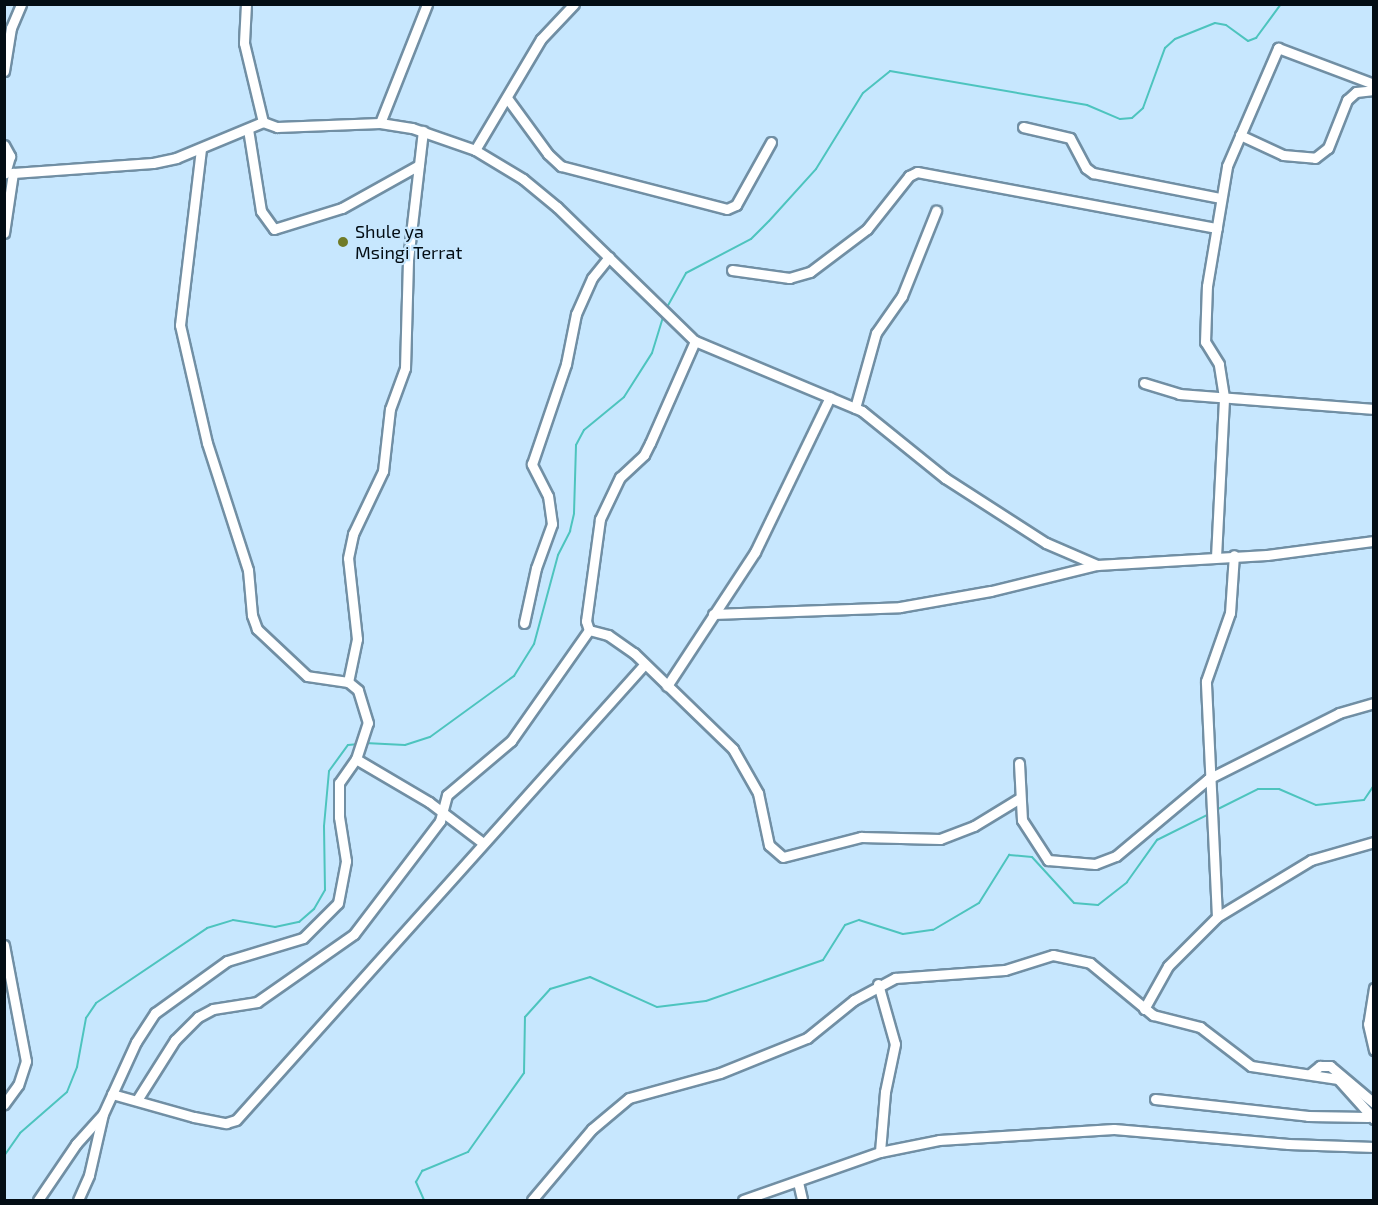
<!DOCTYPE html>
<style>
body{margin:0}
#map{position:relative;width:1378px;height:1205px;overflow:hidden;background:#c7e7fe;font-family:"Exo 2",sans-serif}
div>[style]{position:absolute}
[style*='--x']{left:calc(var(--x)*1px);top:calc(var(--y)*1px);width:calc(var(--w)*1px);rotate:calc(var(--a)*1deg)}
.stream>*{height:2px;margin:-1px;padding:0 1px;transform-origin:1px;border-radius:1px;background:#4dc4be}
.roads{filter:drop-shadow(2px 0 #718fa4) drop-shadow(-2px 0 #718fa4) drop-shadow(0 2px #718fa4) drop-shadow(0 -2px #718fa4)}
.minor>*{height:9px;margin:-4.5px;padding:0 4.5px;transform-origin:4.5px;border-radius:4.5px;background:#fff}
.dots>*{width:16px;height:16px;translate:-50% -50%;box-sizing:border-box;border:3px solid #c7e7fe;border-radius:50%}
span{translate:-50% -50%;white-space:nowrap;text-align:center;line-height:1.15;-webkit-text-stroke:4.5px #c7e7fe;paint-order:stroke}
.poi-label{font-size:18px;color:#030d14}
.left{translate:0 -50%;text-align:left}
.frame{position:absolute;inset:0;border:6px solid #030d14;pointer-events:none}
</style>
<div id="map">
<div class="stream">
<i style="--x:666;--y:309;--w:41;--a:-60.9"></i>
<i style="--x:686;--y:273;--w:73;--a:-27.6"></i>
<i style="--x:751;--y:239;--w:25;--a:-45"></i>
<i style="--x:769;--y:221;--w:70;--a:-47.9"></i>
<i style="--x:816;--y:169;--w:89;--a:-58.3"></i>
<i style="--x:863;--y:93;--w:35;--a:-39"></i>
<i style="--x:890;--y:71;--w:200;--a:9.8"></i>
<i style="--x:1087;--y:105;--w:36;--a:23"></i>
<i style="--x:1120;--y:119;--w:12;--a:-5"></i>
<i style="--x:1132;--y:118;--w:15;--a:-42"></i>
<i style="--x:1143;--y:108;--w:64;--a:-69.9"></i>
<i style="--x:1165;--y:48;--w:13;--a:-42"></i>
<i style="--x:1175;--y:39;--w:43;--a:-21.8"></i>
<i style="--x:1215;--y:23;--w:11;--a:10"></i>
<i style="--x:1226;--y:25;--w:27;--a:36"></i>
<i style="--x:1248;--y:41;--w:9;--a:-21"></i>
<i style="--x:1256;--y:38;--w:42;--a:-53.7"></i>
<i style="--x:365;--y:743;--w:40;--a:2.9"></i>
<i style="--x:405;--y:745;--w:26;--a:-18"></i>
<i style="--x:430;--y:737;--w:104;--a:-36"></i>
<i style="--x:514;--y:676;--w:38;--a:-58"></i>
<i style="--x:534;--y:644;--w:92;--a:-74.9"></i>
<i style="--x:558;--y:555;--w:27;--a:-63"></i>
<i style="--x:570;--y:531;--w:18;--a:-77"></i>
<i style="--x:574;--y:513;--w:68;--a:-88.3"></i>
<i style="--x:576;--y:445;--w:17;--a:-62"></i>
<i style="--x:584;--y:430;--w:52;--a:-39.5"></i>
<i style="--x:624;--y:397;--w:52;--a:-57.5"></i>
<i style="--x:652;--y:353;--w:41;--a:-72.9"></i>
<i style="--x:1214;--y:811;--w:49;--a:-26.6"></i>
<i style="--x:1258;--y:789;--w:21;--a:0"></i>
<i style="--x:1279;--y:789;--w:40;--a:23.4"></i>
<i style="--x:1316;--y:805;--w:48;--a:-5.9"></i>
<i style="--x:1364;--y:800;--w:18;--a:-56"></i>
<i style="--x:4;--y:1156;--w:28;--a:-55"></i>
<i style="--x:20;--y:1133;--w:62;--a:-41.1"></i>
<i style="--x:67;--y:1092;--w:27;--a:-68"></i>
<i style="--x:77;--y:1067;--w:50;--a:-79.6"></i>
<i style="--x:86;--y:1018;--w:18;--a:-56"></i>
<i style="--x:96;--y:1003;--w:134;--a:-34"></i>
<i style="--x:207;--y:928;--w:27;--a:-17"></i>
<i style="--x:233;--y:920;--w:43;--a:9.5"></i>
<i style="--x:275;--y:927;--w:25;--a:-12"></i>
<i style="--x:299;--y:922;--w:20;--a:-41"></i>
<i style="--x:314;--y:909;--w:22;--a:-60"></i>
<i style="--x:325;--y:890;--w:64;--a:-90.9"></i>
<i style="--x:324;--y:826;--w:55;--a:-84.8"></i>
<i style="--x:329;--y:771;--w:32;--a:-54"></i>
<i style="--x:348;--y:745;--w:11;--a:-5"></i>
<i style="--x:424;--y:1200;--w:20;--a:-114"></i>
<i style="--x:416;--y:1182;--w:13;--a:-61"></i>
<i style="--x:422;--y:1171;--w:50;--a:-22.4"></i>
<i style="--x:468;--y:1152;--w:97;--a:-54.7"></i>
<i style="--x:524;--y:1073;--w:56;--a:-89"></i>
<i style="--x:525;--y:1017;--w:38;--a:-48"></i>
<i style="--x:550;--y:989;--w:42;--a:-16.7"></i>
<i style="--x:590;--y:977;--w:73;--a:24.1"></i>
<i style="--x:657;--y:1007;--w:49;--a:-7"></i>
<i style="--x:706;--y:1001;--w:124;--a:-19.3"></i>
<i style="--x:823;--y:960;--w:41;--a:-57.8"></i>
<i style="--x:845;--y:925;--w:15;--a:-20"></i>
<i style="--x:859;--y:920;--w:46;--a:17.7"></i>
<i style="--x:903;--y:934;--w:30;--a:-8"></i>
<i style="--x:933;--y:930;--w:53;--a:-30.4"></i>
<i style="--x:979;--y:903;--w:57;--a:-58"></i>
<i style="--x:1009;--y:855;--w:23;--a:5"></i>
<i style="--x:1032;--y:857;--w:62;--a:47.6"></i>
<i style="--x:1074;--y:903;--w:24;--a:5"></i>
<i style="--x:1098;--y:905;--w:37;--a:-38"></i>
<i style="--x:1127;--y:882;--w:52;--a:-54.5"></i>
<i style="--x:1157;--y:840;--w:58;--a:-26.6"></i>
</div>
<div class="roads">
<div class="minor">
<i style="--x:246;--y:4;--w:39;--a:93"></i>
<i style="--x:244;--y:43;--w:81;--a:76.5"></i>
<i style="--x:263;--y:122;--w:15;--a:20"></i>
<i style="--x:277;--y:127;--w:103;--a:-2.2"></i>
<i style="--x:380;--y:123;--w:32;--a:9"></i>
<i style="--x:412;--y:128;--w:67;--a:19.2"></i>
<i style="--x:475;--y:150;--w:56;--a:31.1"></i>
<i style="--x:523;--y:179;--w:44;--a:39.5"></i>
<i style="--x:557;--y:207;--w:192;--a:44.2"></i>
<i style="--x:695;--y:341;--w:181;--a:22.7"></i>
<i style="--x:862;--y:411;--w:107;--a:38.9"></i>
<i style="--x:945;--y:478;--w:120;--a:32.8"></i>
<i style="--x:1046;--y:543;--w:56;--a:23.3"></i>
<i style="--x:1097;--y:565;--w:170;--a:-3.4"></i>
<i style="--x:1267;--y:555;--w:108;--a:-7.5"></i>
<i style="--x:4;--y:71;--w:44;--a:-80.8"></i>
<i style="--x:11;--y:28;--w:26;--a:-67"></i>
<i style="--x:507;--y:98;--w:69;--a:53.8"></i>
<i style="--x:548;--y:154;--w:18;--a:43"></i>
<i style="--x:561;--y:166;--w:171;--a:14.5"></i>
<i style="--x:727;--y:209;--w:10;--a:-24"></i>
<i style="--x:736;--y:205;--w:72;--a:-60.9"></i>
<i style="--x:380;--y:123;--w:128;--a:-68.4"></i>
<i style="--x:1023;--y:127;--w:48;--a:13.2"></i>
<i style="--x:1070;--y:138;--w:34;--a:62"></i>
<i style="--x:1086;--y:168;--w:9;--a:36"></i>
<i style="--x:1093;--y:173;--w:129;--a:11.1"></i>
<i style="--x:248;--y:129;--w:83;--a:81"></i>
<i style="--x:261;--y:211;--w:22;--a:54"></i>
<i style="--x:274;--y:229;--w:71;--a:-17.2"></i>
<i style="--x:342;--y:208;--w:88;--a:-29.2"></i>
<i style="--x:1240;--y:135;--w:47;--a:24.9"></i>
<i style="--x:1283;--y:155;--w:32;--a:5"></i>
<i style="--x:1315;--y:158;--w:16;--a:-38"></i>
<i style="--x:1328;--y:148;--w:52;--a:-68.4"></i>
<i style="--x:1347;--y:100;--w:12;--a:-42"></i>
<i style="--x:1356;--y:92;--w:18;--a:-6"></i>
<i style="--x:4;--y:145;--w:13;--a:61"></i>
<i style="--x:10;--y:156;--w:18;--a:106"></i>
<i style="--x:475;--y:150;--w:129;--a:-59.3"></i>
<i style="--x:541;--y:39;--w:48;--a:-46.7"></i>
<i style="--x:4;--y:233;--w:61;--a:-81.5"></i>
<i style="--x:13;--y:173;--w:140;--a:-4.1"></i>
<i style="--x:153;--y:163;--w:24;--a:-12"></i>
<i style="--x:176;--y:158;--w:94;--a:-22.5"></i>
<i style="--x:732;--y:270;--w:58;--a:8"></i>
<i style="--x:789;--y:278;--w:22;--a:-16"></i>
<i style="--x:810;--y:272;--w:71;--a:-37"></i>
<i style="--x:867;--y:229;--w:68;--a:-51.6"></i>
<i style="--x:909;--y:176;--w:9;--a:-27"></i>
<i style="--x:917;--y:172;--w:305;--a:10.6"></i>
<i style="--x:695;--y:341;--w:111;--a:113.8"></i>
<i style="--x:650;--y:443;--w:13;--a:117"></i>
<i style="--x:644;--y:455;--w:33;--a:137"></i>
<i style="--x:620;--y:477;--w:47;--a:115.5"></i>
<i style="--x:600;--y:519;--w:103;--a:97.8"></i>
<i style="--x:586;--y:621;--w:9;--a:72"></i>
<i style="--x:589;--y:630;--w:20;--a:15"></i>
<i style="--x:608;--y:635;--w:32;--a:35"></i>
<i style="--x:634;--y:653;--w:138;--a:44.1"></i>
<i style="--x:733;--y:749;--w:51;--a:60.4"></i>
<i style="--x:758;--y:793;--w:53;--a:78.1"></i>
<i style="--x:769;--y:845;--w:18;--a:41"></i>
<i style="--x:783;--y:857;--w:81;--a:-14.4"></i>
<i style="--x:861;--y:837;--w:79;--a:1.5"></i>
<i style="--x:940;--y:839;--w:36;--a:-21"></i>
<i style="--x:974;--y:826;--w:54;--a:-31.3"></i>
<i style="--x:1144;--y:383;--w:37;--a:17"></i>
<i style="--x:1179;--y:394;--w:196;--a:4.4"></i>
<i style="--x:855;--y:408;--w:78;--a:-74.4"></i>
<i style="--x:876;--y:333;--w:45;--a:-54.9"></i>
<i style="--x:902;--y:296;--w:92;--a:-68.2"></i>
<i style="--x:1216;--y:557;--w:160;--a:-87.1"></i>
<i style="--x:1224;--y:397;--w:33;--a:-99"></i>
<i style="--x:1219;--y:364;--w:26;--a:-122"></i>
<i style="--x:1205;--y:342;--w:56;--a:-88"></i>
<i style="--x:1207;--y:286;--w:122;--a:-80.5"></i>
<i style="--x:1227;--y:166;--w:129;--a:-66.6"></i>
<i style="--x:1278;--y:48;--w:103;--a:20.6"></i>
<i style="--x:713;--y:614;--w:187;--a:-2.1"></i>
<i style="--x:900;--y:607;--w:92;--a:-10"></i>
<i style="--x:991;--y:591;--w:109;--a:-13.8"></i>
<i style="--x:524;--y:623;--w:56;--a:-77.7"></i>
<i style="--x:536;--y:568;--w:47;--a:-70"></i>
<i style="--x:552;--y:524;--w:28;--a:-98"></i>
<i style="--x:548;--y:496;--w:36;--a:-117"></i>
<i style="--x:532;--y:464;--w:106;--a:-71.2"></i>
<i style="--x:566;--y:364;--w:51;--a:-78.7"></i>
<i style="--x:576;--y:314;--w:39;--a:-66"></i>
<i style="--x:592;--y:278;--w:27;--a:-51"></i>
<i style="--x:348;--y:682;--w:44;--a:-78.2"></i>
<i style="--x:357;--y:639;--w:81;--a:-96.3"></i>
<i style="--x:348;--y:558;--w:25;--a:-78"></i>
<i style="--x:353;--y:534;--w:70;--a:-64.5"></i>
<i style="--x:383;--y:471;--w:62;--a:-83.6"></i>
<i style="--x:390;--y:409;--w:44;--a:-69.9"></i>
<i style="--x:405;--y:368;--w:108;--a:-88.4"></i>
<i style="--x:408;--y:260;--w:130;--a:-83.4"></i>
<i style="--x:667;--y:686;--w:160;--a:-56.7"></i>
<i style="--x:755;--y:552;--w:172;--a:-64.2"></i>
<i style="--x:356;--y:759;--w:85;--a:30.5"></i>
<i style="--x:429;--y:802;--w:68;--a:37.2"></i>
<i style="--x:1019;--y:763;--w:57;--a:87"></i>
<i style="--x:1022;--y:820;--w:48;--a:57"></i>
<i style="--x:1048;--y:860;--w:47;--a:4.9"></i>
<i style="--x:1095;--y:864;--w:22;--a:-21"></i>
<i style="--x:1116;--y:856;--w:120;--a:-39.9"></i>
<i style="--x:1208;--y:779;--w:147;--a:-26.7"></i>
<i style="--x:1339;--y:713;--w:36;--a:-16"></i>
<i style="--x:1217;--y:917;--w:236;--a:-92.7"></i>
<i style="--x:1206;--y:681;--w:72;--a:-70.6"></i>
<i style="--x:1230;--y:613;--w:58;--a:-86.1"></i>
<i style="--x:4;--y:945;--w:118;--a:79.3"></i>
<i style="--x:26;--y:1061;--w:25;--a:108"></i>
<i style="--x:18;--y:1085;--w:24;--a:126"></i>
<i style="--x:878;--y:984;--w:62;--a:74.2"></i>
<i style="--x:895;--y:1044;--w:49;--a:101.8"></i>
<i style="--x:885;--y:1092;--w:60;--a:94.8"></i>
<i style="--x:1374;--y:988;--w:36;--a:99"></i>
<i style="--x:1368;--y:1024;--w:27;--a:77"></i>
<i style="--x:1144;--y:1009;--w:49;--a:-60.8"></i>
<i style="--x:1168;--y:966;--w:69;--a:-45"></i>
<i style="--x:1217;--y:917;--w:110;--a:-31.2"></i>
<i style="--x:1311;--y:860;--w:66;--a:-15.9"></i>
<i style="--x:1310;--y:1074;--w:13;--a:-39"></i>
<i style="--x:1320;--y:1066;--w:10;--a:0"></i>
<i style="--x:1330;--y:1066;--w:57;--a:40.1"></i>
<i style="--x:112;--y:1094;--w:85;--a:15.7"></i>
<i style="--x:194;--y:1117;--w:33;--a:11"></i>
<i style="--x:226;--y:1123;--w:10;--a:-17"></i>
<i style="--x:236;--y:1120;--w:611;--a:-48.12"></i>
<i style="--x:1155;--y:1099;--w:154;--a:6.3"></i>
<i style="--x:1308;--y:1116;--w:60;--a:1"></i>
<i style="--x:137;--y:1100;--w:71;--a:-57.7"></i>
<i style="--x:175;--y:1040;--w:33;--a:-45"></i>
<i style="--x:198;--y:1017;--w:17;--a:-28"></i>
<i style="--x:213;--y:1009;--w:45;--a:-9"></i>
<i style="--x:257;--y:1002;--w:118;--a:-35"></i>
<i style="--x:354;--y:934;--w:142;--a:-52.7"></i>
<i style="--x:440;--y:821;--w:27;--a:-75"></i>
<i style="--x:447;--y:795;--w:84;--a:-40.2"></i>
<i style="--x:511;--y:741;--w:136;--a:-54.9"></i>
<i style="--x:798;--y:1182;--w:18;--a:77"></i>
<i style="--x:38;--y:1200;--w:68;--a:-55.8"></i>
<i style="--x:76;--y:1144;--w:38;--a:-48"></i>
<i style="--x:78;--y:1200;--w:27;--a:-66"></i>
<i style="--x:89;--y:1175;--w:63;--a:-77.1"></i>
<i style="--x:103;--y:1114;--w:79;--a:-65.4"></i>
<i style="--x:136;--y:1042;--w:35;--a:-57"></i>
<i style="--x:155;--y:1013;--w:89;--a:-35.8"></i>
<i style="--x:227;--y:961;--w:79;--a:-16.8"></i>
<i style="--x:303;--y:938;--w:49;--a:-45"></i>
<i style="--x:338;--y:903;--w:43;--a:-79.2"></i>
<i style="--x:346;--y:861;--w:45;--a:-99"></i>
<i style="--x:339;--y:817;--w:34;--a:-90"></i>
<i style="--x:339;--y:783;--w:29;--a:-55"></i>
<i style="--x:356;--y:759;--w:38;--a:-72"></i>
<i style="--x:368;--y:723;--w:34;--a:-107"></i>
<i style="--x:358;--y:690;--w:13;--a:-141"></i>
<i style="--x:348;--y:682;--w:41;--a:-171.7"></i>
<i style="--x:307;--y:676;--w:69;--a:-136.8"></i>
<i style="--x:257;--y:629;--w:15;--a:-110"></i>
<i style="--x:252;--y:615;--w:45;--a:-95.1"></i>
<i style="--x:248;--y:570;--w:133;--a:-107.9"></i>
<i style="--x:207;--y:443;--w:121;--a:-102.9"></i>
<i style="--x:180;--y:325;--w:177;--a:-83.2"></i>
<i style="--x:532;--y:1200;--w:93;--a:-49.8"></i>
<i style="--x:592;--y:1129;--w:48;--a:-40"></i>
<i style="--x:629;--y:1098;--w:94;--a:-15.4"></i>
<i style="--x:720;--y:1073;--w:94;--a:-21.9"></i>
<i style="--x:807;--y:1038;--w:60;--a:-39"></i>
<i style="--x:854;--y:1000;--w:47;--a:-28.2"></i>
<i style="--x:895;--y:978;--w:110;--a:-4.2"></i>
<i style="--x:1005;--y:970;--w:50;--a:-17.4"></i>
<i style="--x:1053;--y:955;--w:38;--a:12"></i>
<i style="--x:1090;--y:963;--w:82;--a:39.5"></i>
<i style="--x:1153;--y:1015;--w:49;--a:14.3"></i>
<i style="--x:1200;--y:1027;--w:64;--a:37.4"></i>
<i style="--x:1251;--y:1066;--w:88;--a:8.5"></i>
<i style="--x:1338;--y:1079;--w:54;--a:48"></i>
<i style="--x:743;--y:1200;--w:145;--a:-19.3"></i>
<i style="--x:880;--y:1152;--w:60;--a:-11.5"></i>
<i style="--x:939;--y:1140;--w:175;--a:-3.6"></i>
<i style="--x:1114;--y:1129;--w:175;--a:4.9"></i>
<i style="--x:1288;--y:1144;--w:86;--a:2"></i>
</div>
</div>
<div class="dots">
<i style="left:343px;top:242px;background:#707b27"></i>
</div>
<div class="poi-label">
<span class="left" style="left:355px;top:242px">Shule ya<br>Msingi Terrat</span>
</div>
<div class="frame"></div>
</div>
